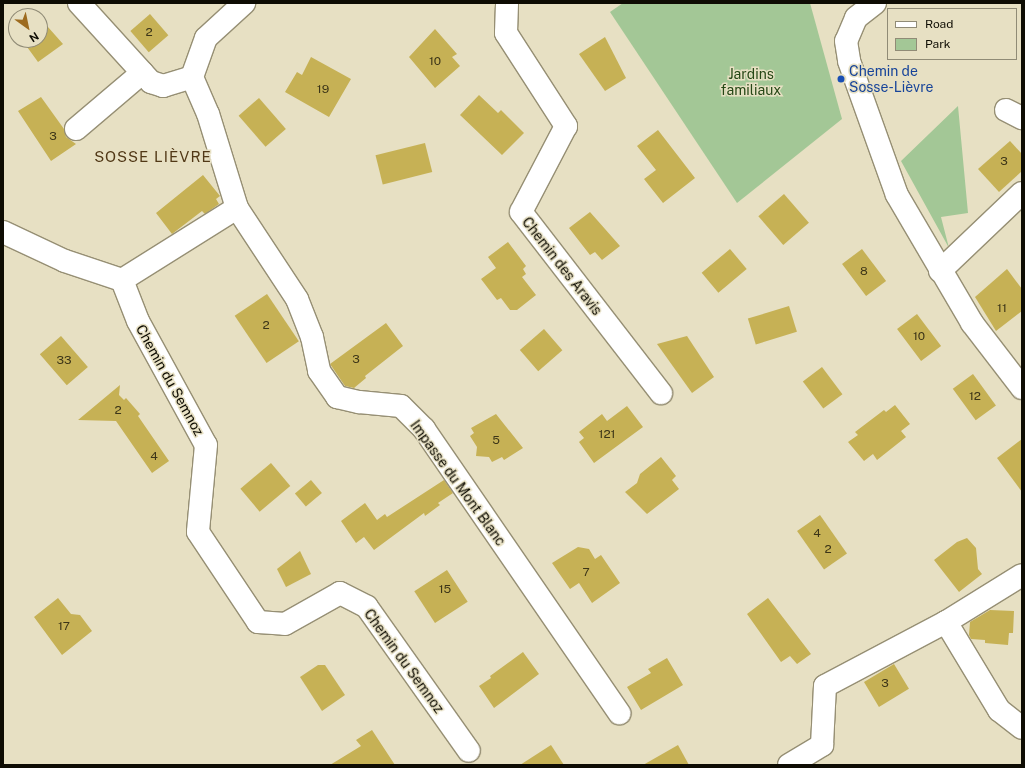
<!DOCTYPE html>
<meta charset="utf-8">
<style>
body{margin:0}
#map{position:relative;width:1025px;height:768px;overflow:hidden;background:#e7e0c3;font-family:"Public Sans",sans-serif}
div>[style]{position:absolute}
[style*='--x']{left:calc(var(--x)*1px);top:calc(var(--y)*1px);width:calc(var(--w)*1px);rotate:calc(var(--a)*1deg)}
.green>*{inset:0;background:#a3c796}
.building>*{inset:0;background:#c6b155;transform-origin:0 0}
.roads{filter:drop-shadow(1px 0 #968f74) drop-shadow(-1px 0 #968f74) drop-shadow(0 1px #968f74) drop-shadow(0 -1px #968f74)}
.minor>*{height:22px;margin:-11px;padding:0 11px;transform-origin:11px;border-radius:11px;background:#fff}
.dots>*{width:11px;height:11px;translate:-50% -50%;box-sizing:border-box;border:2px solid #e7e0c3;border-radius:50%}
span{translate:-50% -50%;white-space:nowrap;text-align:center;line-height:1.15;-webkit-text-stroke:3px #e7e0c3;paint-order:stroke}
.number-label{font-size:12px;color:#3c3518}
.number-label span{-webkit-text-stroke-width:0}
.transit-label{font-size:14px;color:#164399}
.left{translate:0 -50%;text-align:left}
.park-label{font-size:14px;color:#264816}
.street-label{font-size:14px;color:#0e0c03}
.neighbourhood-label{font-size:15px;color:#513816;letter-spacing:1px}
.frame{position:absolute;inset:0;border:4px solid #0e0c03;pointer-events:none}
.legend{position:absolute;left:887px;top:8px;width:130px;height:52px;box-sizing:border-box;background:#e7e0c3;border:1px solid #908b76;margin:0;padding:5px 7px;list-style:none;font-size:12px;color:#0e0c03}
.legend li{display:flex;align-items:center;gap:8px;height:20px}
.legend b{width:20px;border:1px solid #908b76}
.north{position:absolute;left:8px;top:8px;width:40px;height:40px;box-sizing:border-box;background:#e7e0c3;border:1px solid #908b76;border-radius:50%;rotate:147deg;font-size:11px;font-weight:700;line-height:16px;text-align:center;color:#0e0c03}
.north::after{content:'';display:block;margin:auto;width:14px;height:18px;background:#9d6b1f;clip-path:polygon(50% 0,100% 100%,50% 72%,0 100%)}
</style>
<div id="map">
<div class="green">
<i style="clip-path:polygon(623px 3px,810px 3px,842px 119px,737px 203px,610px 12px)"></i>
<i style="clip-path:polygon(958px 106px,968px 213px,941px 217px,949px 248px,901px 161px)"></i>
</div>
<div class="building">
<i style="left:150px;top:14px;width:28px;height:26px;rotate:49deg"></i>
<i style="clip-path:polygon(40px 18px,63px 44px,38px 62px,22px 40px,40px 40px)"></i>
<i style="clip-path:polygon(435px 29px,457px 54px,452px 57px,460px 66px,435px 88px,409px 57px)"></i>
<i style="clip-path:polygon(605px 37px,626px 78px,605px 91px,579px 54px)"></i>
<i style="clip-path:polygon(311px 57px,351px 79px,329px 117px,285px 92px,297px 72px,302px 75px)"></i>
<i style="clip-path:polygon(479px 95px,498px 113px,501px 110px,524px 133px,502px 155px,460px 115px)"></i>
<i style="clip-path:polygon(41px 97px,64px 129px,66px 137px,76px 144px,51px 161px,18px 111px)"></i>
<i style="left:259px;top:98px;width:41px;height:27px;rotate:49deg"></i>
<i style="clip-path:polygon(658px 130px,695px 178px,663px 203px,644px 179px,656px 170px,637px 146px)"></i>
<i style="clip-path:polygon(1010px 141px,1022px 154px,1022px 171px,999px 192px,978px 169px)"></i>
<i style="left:425px;top:143px;width:30px;height:51px;rotate:76deg"></i>
<i style="clip-path:polygon(203px 175px,220px 196px,216px 199px,219px 204px,205px 214px,202px 211px,172px 234px,156px 213px)"></i>
<i style="left:784px;top:194px;width:38px;height:34px;rotate:49deg"></i>
<i style="clip-path:polygon(590px 212px,620px 246px,602px 260px,595px 252px,590px 255px,569px 228px)"></i>
<i style="clip-path:polygon(508px 242px,526px 266px,523px 269px,526px 274px,522px 277px,536px 295px,517px 310px,510px 310px,501px 298px,497px 300px,481px 279px,496px 268px,488px 257px)"></i>
<i style="left:730px;top:249px;width:26px;height:37px;rotate:50deg"></i>
<i style="left:862px;top:249px;width:40px;height:25px;rotate:53deg"></i>
<i style="clip-path:polygon(1007px 269px,1022px 289px,1022px 311px,996px 331px,975px 297px)"></i>
<i style="left:267px;top:294px;width:57px;height:39px;rotate:56deg"></i>
<i style="left:789px;top:306px;width:27px;height:43px;rotate:73deg"></i>
<i style="left:917px;top:314px;width:40px;height:25px;rotate:53deg"></i>
<i style="clip-path:polygon(386px 323px,403px 346px,365px 376px,366px 378px,354px 388px,345px 386px,330px 364px)"></i>
<i style="left:544px;top:329px;width:28px;height:32px;rotate:49deg"></i>
<i style="left:61px;top:336px;width:41px;height:28px;rotate:49deg"></i>
<i style="clip-path:polygon(687px 336px,714px 377px,692px 393px,657px 344px)"></i>
<i style="left:822px;top:367px;width:34px;height:24px;rotate:53deg"></i>
<i style="left:973px;top:374px;width:39px;height:25px;rotate:54deg"></i>
<i style="clip-path:polygon(120px 385px,119px 395px,124px 400px,126px 398px,140px 414px,138px 416px,169px 461px,152px 473px,116px 421px,78px 420px)"></i>
<i style="clip-path:polygon(895px 405px,910px 424px,901px 431px,906px 437px,877px 460px,873px 454px,864px 461px,848px 442px,858px 435px,855px 432px,884px 410px,886px 412px)"></i>
<i style="clip-path:polygon(627px 406px,643px 427px,594px 463px,579px 442px,584px 438px,579px 432px,602px 414px,607px 421px)"></i>
<i style="clip-path:polygon(496px 414px,523px 448px,504px 460px,502px 457px,492px 462px,489px 457px,476px 456px,477px 447px,470px 436px,474px 433px,471px 428px)"></i>
<i style="clip-path:polygon(1022px 439px,1022px 492px,997px 458px)"></i>
<i style="clip-path:polygon(661px 457px,676px 476px,672px 480px,679px 489px,647px 514px,625px 492px,637px 483px,640px 474px)"></i>
<i style="left:271px;top:463px;width:30px;height:40px;rotate:50deg"></i>
<i style="left:311px;top:480px;width:17px;height:21px;rotate:50deg"></i>
<i style="clip-path:polygon(444px 480px,453px 493px,438px 503px,440px 505px,425px 516px,424px 513px,374px 550px,364px 537px,356px 543px,341px 521px,365px 503px,377px 520px,385px 514px,387px 517px)"></i>
<i style="left:820px;top:515px;width:47px;height:28px;rotate:55deg"></i>
<i style="clip-path:polygon(967px 538px,976px 548px,978px 569px,982px 574px,959px 592px,934px 560px,957px 542px)"></i>
<i style="clip-path:polygon(578px 547px,589px 549px,595px 559px,601px 555px,620px 583px,592px 603px,579px 583px,570px 589px,552px 563px)"></i>
<i style="clip-path:polygon(300px 551px,311px 574px,286px 587px,277px 569px)"></i>
<i style="left:447px;top:570px;width:38px;height:39px;rotate:57deg"></i>
<i style="clip-path:polygon(58px 598px,71px 614px,80px 615px,92px 631px,62px 655px,34px 617px)"></i>
<i style="clip-path:polygon(768px 598px,811px 654px,797px 664px,790px 656px,781px 662px,747px 614px)"></i>
<i style="clip-path:polygon(990px 610px,1014px 611px,1013px 633px,1009px 633px,1008px 645px,985px 643px,985px 640px,971px 639px,969px 635px,970px 622px)"></i>
<i style="clip-path:polygon(523px 652px,539px 674px,494px 708px,479px 686px,491px 678px,490px 676px)"></i>
<i style="clip-path:polygon(667px 658px,683px 685px,641px 710px,627px 687px,651px 673px,648px 669px)"></i>
<i style="left:894px;top:664px;width:29px;height:35px;rotate:59deg"></i>
<i style="clip-path:polygon(318px 665px,325px 665px,345px 695px,322px 711px,300px 677px)"></i>
<i style="clip-path:polygon(372px 730px,395px 765px,330px 765px,361px 746px,356px 740px)"></i>
<i style="clip-path:polygon(551px 745px,564px 765px,520px 765px)"></i>
<i style="clip-path:polygon(678px 745px,689px 765px,643px 765px)"></i>
</div>
<div class="roads">
<div class="minor">
<i style="--x:79;--y:3;--w:107;--a:47.7"></i>
<i style="--x:151;--y:82;--w:13;--a:18"></i>
<i style="--x:163;--y:86;--w:30;--a:-17"></i>
<i style="--x:875;--y:3;--w:24;--a:142"></i>
<i style="--x:856;--y:18;--w:25;--a:113"></i>
<i style="--x:846;--y:41;--w:20;--a:81"></i>
<i style="--x:849;--y:61;--w:142;--a:70.3"></i>
<i style="--x:897;--y:195;--w:148;--a:59.6"></i>
<i style="--x:972;--y:323;--w:82;--a:52.4"></i>
<i style="--x:507;--y:4;--w:29;--a:92"></i>
<i style="--x:506;--y:33;--w:111;--a:57.2"></i>
<i style="--x:566;--y:126;--w:97;--a:117.6"></i>
<i style="--x:521;--y:212;--w:229;--a:52.3"></i>
<i style="--x:1006;--y:110;--w:18;--a:27"></i>
<i style="--x:76;--y:129;--w:87;--a:-40.3"></i>
<i style="--x:237;--y:208;--w:109;--a:56.6"></i>
<i style="--x:297;--y:299;--w:41;--a:68.5"></i>
<i style="--x:312;--y:337;--w:35;--a:78"></i>
<i style="--x:319;--y:371;--w:32;--a:55"></i>
<i style="--x:337;--y:397;--w:23;--a:13"></i>
<i style="--x:359;--y:402;--w:42;--a:5.4"></i>
<i style="--x:401;--y:406;--w:33;--a:45"></i>
<i style="--x:424;--y:429;--w:345;--a:55.5"></i>
<i style="--x:3;--y:232;--w:68;--a:25.1"></i>
<i style="--x:65;--y:261;--w:60;--a:18.4"></i>
<i style="--x:122;--y:280;--w:136;--a:-32.1"></i>
<i style="--x:237;--y:208;--w:98;--a:-107.1"></i>
<i style="--x:208;--y:114;--w:40;--a:-113.4"></i>
<i style="--x:192;--y:77;--w:41;--a:-70.3"></i>
<i style="--x:206;--y:38;--w:52;--a:-42.6"></i>
<i style="--x:940;--y:271;--w:113;--a:-43.6"></i>
<i style="--x:122;--y:280;--w:44;--a:68.7"></i>
<i style="--x:138;--y:321;--w:141;--a:61.3"></i>
<i style="--x:206;--y:445;--w:87;--a:95.3"></i>
<i style="--x:198;--y:532;--w:108;--a:56.3"></i>
<i style="--x:258;--y:622;--w:27;--a:4"></i>
<i style="--x:285;--y:624;--w:63;--a:-29.4"></i>
<i style="--x:340;--y:593;--w:30;--a:27"></i>
<i style="--x:367;--y:607;--w:176;--a:54.7"></i>
<i style="--x:946;--y:622;--w:103;--a:58.9"></i>
<i style="--x:999;--y:710;--w:29;--a:38"></i>
<i style="--x:789;--y:765;--w:39;--a:-31"></i>
<i style="--x:822;--y:745;--w:59;--a:-87.1"></i>
<i style="--x:825;--y:686;--w:137;--a:-27.9"></i>
<i style="--x:946;--y:622;--w:89;--a:-31.7"></i>
</div>
</div>
<div class="dots">
<i style="left:841px;top:79px;background:#1a4fb4"></i>
</div>
<div class="number-label">
<span style="left:149px;top:33px">2</span>
<span style="left:435px;top:62px">10</span>
<span style="left:323px;top:90px">19</span>
<span style="left:53px;top:137px">3</span>
<span style="left:1004px;top:162px">3</span>
<span style="left:864px;top:272px">8</span>
<span style="left:1002px;top:309px">11</span>
<span style="left:266px;top:326px">2</span>
<span style="left:919px;top:337px">10</span>
<span style="left:356px;top:360px">3</span>
<span style="left:64px;top:361px">33</span>
<span style="left:975px;top:397px">12</span>
<span style="left:118px;top:411px">2</span>
<span style="left:607px;top:435px">121</span>
<span style="left:496px;top:441px">5</span>
<span style="left:154px;top:457px">4</span>
<span style="left:817px;top:534px">4</span>
<span style="left:828px;top:550px">2</span>
<span style="left:586px;top:573px">7</span>
<span style="left:445px;top:590px">15</span>
<span style="left:64px;top:627px">17</span>
<span style="left:885px;top:684px">3</span>
</div>
<div class="transit-label">
<span class="left" style="left:849px;top:79px">Chemin de<br>Sosse-Lièvre</span>
</div>
<div class="park-label">
<span style="left:751px;top:82px">Jardins<br>familiaux</span>
</div>
<div class="street-label">
<span style="left:562px;top:266px;rotate:52deg">Chemin des Aravis</span>
<span style="left:170px;top:380px;rotate:61deg">Chemin du Semnoz</span>
<span style="left:458px;top:483px;rotate:54deg">Impasse du Mont Blanc</span>
<span style="left:404px;top:661px;rotate:54deg">Chemin du Semnoz</span>
</div>
<div class="neighbourhood-label">
<span style="left:153px;top:157px">SOSSE LIÈVRE</span>
</div>
<div class="frame"></div>
<ul class="legend">
<li><b style="height:5px;background:#fff"></b>Road</li>
<li><b style="height:11px;background:#a3c796"></b>Park</li>
</ul>
<div class="north">N</div>
</div>
